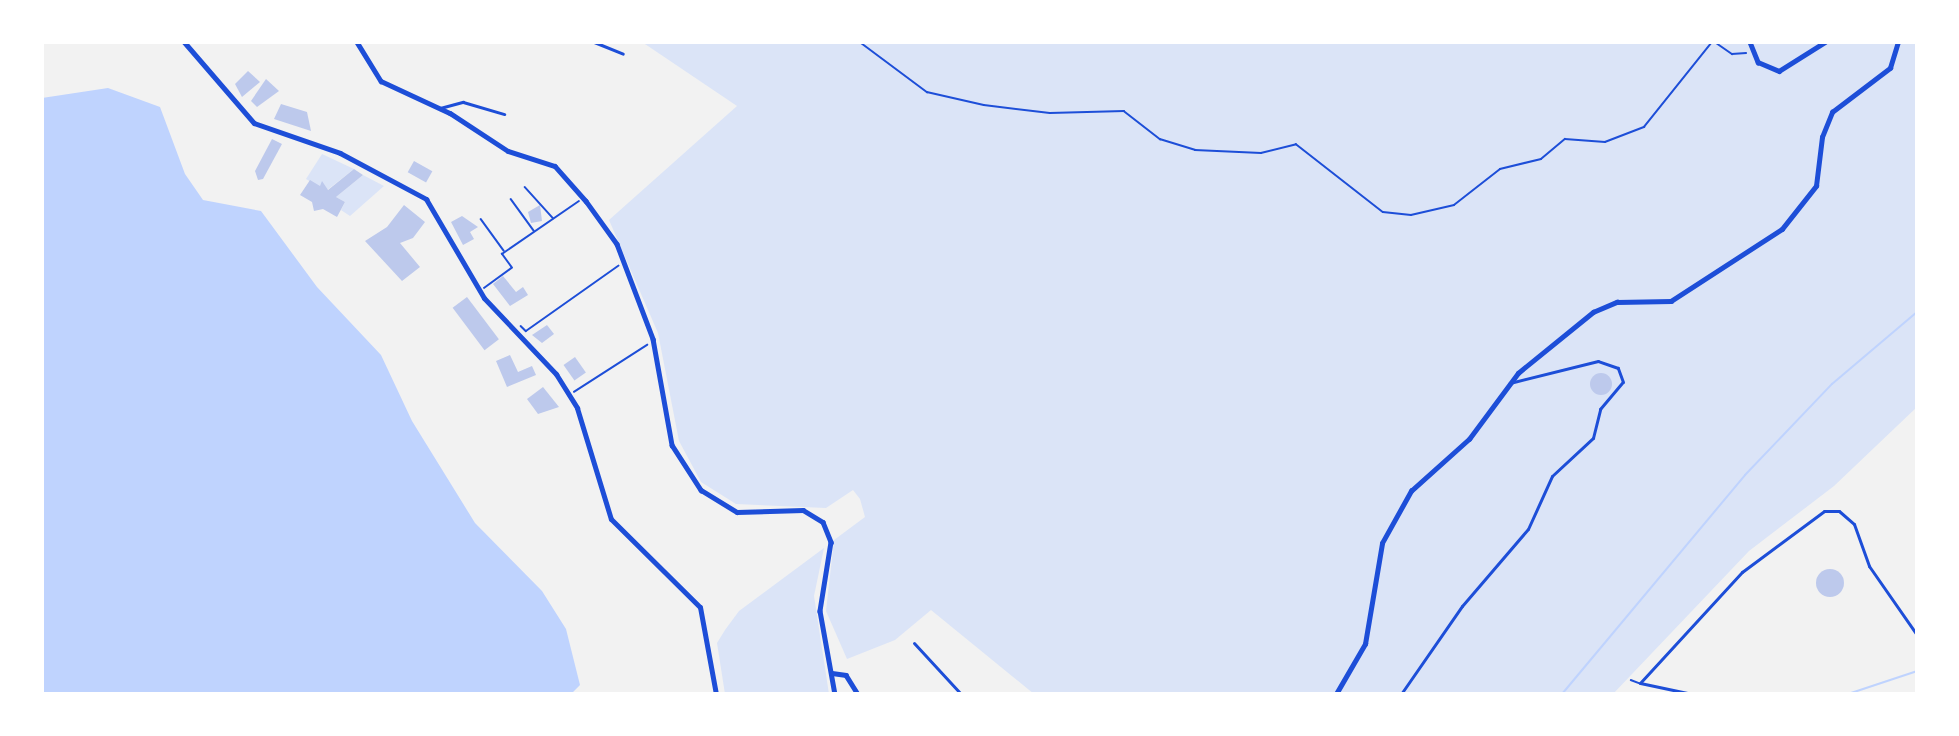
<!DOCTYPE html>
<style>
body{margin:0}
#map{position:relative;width:1959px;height:736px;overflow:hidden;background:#f2f2f2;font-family:Figtree,sans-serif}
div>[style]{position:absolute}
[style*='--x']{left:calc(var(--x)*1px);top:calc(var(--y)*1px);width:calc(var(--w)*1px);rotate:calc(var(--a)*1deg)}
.green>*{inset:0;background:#dbe4f7}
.water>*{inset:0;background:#bfd3fe}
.stream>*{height:2px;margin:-1px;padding:0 1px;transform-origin:1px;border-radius:1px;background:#bfd3fe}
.building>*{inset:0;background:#bdc9ec;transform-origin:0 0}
.round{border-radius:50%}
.path>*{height:1.5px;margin:-0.75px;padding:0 0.75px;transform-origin:0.75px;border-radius:0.75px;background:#1d4ed8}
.service>*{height:1.5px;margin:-0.75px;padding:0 0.75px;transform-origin:0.75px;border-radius:0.75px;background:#1d4ed8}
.minor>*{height:3px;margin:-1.5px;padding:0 1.5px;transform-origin:1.5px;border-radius:1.5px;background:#1d4ed8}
.secondary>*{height:4.5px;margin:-2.25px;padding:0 2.25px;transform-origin:2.25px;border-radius:2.25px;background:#1d4ed8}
.primary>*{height:5px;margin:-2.5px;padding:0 2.5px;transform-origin:2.5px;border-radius:2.5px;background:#1d4ed8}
span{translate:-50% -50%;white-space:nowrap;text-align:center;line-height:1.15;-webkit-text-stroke:4.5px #fff;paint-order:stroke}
.frame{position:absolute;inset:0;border:44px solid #fff;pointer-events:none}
</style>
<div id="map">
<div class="green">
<i style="clip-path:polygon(642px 42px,1917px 42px,1917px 407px,1834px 486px,1749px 551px,1613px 694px,1034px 694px,931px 610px,895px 640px,847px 659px,826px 611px,834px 540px,865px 517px,860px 499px,853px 490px,826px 508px,736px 504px,701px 482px,679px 441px,658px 333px,609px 220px,737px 106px)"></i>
<i style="clip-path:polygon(322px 154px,354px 169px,326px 191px,306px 179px)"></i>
<i style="clip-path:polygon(363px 175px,384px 186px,350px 216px,341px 210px,345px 202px,336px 197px)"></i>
<i style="clip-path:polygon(824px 548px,814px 596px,829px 694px,725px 694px,717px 643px,725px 630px,739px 611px)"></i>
</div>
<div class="water">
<i style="clip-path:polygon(108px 88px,160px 107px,185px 174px,203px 200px,261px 211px,317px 287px,381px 355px,412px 421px,475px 523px,542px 591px,566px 629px,580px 685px,571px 694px,42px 694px,42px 98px)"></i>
</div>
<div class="stream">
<i style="--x:1562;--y:694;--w:285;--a:-50.1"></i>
<i style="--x:1745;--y:475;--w:126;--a:-46.3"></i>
<i style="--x:1832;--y:384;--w:111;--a:-40.3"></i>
<i style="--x:1848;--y:694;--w:73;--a:-18.4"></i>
</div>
<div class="building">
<i style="clip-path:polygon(248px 71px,260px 82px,242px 97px,235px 84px)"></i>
<i style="clip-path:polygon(266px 79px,279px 91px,257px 107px,251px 101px)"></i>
<i style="clip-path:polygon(281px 104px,307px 112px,311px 131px,274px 119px)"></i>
<i style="clip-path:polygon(272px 139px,282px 144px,263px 179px,258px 180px,255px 171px)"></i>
<i style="left:414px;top:161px;width:21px;height:13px;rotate:29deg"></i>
<i style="clip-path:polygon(354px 169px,363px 175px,336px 197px,345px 202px,337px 217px,323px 209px,314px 211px,312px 202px,300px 195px,310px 180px,320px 186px,322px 181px,328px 190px)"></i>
<i style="clip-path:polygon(404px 205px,425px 222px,413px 238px,400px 243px,420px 267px,402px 281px,365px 241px,387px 227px)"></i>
<i style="clip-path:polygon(540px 205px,542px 221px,531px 223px,528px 212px)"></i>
<i style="clip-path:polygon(462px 216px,478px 227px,470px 232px,474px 239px,463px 245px,451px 222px)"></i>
<i style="clip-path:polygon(503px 276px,516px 292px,523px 287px,528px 295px,510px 306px,493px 284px)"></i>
<i style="left:467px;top:297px;width:53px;height:18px;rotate:53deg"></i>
<i style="clip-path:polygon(547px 325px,554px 334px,542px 343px,532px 335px)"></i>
<i style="clip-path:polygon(510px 355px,518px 372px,532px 366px,536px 375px,507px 387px,496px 361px)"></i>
<i style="left:575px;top:357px;width:19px;height:14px;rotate:55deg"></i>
<i class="round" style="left:1590px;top:373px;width:22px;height:22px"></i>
<i style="clip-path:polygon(543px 387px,559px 407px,538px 414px,527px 399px)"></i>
<i class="round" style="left:1816px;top:569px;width:28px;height:28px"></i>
</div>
<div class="path">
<i style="--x:860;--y:42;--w:84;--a:36.7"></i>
<i style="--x:927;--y:92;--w:58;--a:12.8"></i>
<i style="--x:984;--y:105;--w:66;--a:6.9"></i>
<i style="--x:1050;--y:113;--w:74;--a:-1.5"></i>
<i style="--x:1124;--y:111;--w:46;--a:37.9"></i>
<i style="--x:1160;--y:139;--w:37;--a:17"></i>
<i style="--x:1195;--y:150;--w:66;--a:2.6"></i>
<i style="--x:1261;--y:153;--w:36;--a:-14"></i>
<i style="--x:1296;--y:144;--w:110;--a:38"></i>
<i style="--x:1383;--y:212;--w:28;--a:6"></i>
<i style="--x:1411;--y:215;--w:44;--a:-13.1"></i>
<i style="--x:1454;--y:205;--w:58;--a:-38"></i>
<i style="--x:1500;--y:169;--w:42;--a:-13.7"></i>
<i style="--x:1541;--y:159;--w:31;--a:-40"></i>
<i style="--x:1565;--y:139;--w:40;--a:4.3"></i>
<i style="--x:1605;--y:142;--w:42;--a:-21"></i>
<i style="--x:1644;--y:127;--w:109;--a:-51.3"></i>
<i style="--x:1715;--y:42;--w:21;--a:35"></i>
<i style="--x:1732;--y:54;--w:14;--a:-4"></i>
<i style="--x:525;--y:187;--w:42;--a:47.9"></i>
<i style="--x:511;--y:199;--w:39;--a:54"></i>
<i style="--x:481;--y:219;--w:39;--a:54"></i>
<i style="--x:484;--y:288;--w:34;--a:-36"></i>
<i style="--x:512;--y:268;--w:17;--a:-126"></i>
<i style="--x:502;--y:254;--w:93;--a:-34.5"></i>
<i style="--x:521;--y:326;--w:7;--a:45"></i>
<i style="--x:526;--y:331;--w:113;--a:-35.2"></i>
<i style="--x:574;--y:392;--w:87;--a:-32.8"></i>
</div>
<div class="service">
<i style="--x:1631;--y:680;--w:9;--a:21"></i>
</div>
<div class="minor">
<i style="--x:594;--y:42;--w:31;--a:22"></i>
<i style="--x:440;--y:108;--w:24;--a:-15"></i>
<i style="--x:463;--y:102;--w:43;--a:16.3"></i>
<i style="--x:914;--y:643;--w:69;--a:47.3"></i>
<i style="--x:1401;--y:694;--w:107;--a:-55.3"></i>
<i style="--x:1462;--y:606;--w:101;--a:-49.4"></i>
<i style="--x:1528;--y:529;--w:58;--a:-65.6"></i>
<i style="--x:1552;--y:476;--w:56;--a:-42.8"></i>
<i style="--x:1593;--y:438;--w:30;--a:-76"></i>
<i style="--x:1600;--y:409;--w:35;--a:-50"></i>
<i style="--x:1623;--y:382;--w:15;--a:-110"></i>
<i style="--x:1618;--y:368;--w:21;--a:-161"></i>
<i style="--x:1598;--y:361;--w:91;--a:166"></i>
<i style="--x:1692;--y:694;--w:53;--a:-168.1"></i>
<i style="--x:1640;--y:683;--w:151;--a:-47.4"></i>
<i style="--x:1742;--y:572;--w:102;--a:-36.6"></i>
<i style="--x:1824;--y:511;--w:15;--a:0"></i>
<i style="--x:1839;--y:511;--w:20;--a:41"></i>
<i style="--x:1854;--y:524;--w:45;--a:70.3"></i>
<i style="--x:1869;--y:566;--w:84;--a:55.2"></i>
</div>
<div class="secondary">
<i style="--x:357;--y:42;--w:46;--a:58.4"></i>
<i style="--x:381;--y:81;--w:76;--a:24.9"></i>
<i style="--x:450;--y:113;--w:69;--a:33.2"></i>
<i style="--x:508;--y:151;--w:49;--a:17.7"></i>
<i style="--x:555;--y:166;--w:47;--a:48.5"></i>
<i style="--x:586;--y:201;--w:53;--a:54.2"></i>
<i style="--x:617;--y:244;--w:102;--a:69.2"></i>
<i style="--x:653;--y:339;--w:108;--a:79.8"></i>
<i style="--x:672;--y:445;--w:54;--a:57.2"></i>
<i style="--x:701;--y:490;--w:42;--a:31.4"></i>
<i style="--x:737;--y:512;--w:66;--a:-1.7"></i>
<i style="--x:803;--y:510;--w:23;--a:31"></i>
<i style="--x:823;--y:522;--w:22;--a:68"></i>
<i style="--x:831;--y:542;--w:70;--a:99.1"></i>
<i style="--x:820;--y:611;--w:84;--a:79.8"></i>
<i style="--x:1750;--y:42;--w:22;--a:68"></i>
<i style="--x:1758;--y:62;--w:23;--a:23"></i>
<i style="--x:1779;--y:71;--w:54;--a:-32.2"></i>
<i style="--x:832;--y:673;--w:14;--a:8"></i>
<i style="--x:846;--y:675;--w:22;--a:58"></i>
<i style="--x:1336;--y:694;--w:58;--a:-59.9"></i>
<i style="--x:1365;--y:644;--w:102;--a:-80.4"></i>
<i style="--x:1382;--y:543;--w:60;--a:-60.9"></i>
<i style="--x:1411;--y:491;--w:78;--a:-41.9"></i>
<i style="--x:1469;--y:439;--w:82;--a:-53.4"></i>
<i style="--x:1518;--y:373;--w:97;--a:-39.1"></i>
<i style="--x:1593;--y:312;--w:26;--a:-23"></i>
<i style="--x:1617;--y:302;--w:54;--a:-1.1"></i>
<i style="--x:1671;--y:301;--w:132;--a:-33"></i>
<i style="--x:1782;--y:229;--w:55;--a:-51.7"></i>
<i style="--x:1816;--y:186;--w:49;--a:-83"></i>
<i style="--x:1822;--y:137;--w:27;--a:-68"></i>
<i style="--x:1832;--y:112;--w:73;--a:-37.2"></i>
<i style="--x:1890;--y:68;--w:27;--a:-73"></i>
</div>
<div class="primary">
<i style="--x:184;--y:42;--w:107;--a:49.2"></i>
<i style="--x:254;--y:123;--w:91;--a:19.2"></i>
<i style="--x:340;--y:153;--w:98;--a:28.1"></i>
<i style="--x:426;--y:199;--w:115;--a:59.6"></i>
<i style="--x:484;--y:298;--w:105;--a:46.5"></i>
<i style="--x:556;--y:374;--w:40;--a:58"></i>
<i style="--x:577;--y:408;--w:116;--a:73"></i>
<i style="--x:611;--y:519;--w:125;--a:44.7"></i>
<i style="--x:700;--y:607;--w:88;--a:79.6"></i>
</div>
<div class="frame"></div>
</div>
